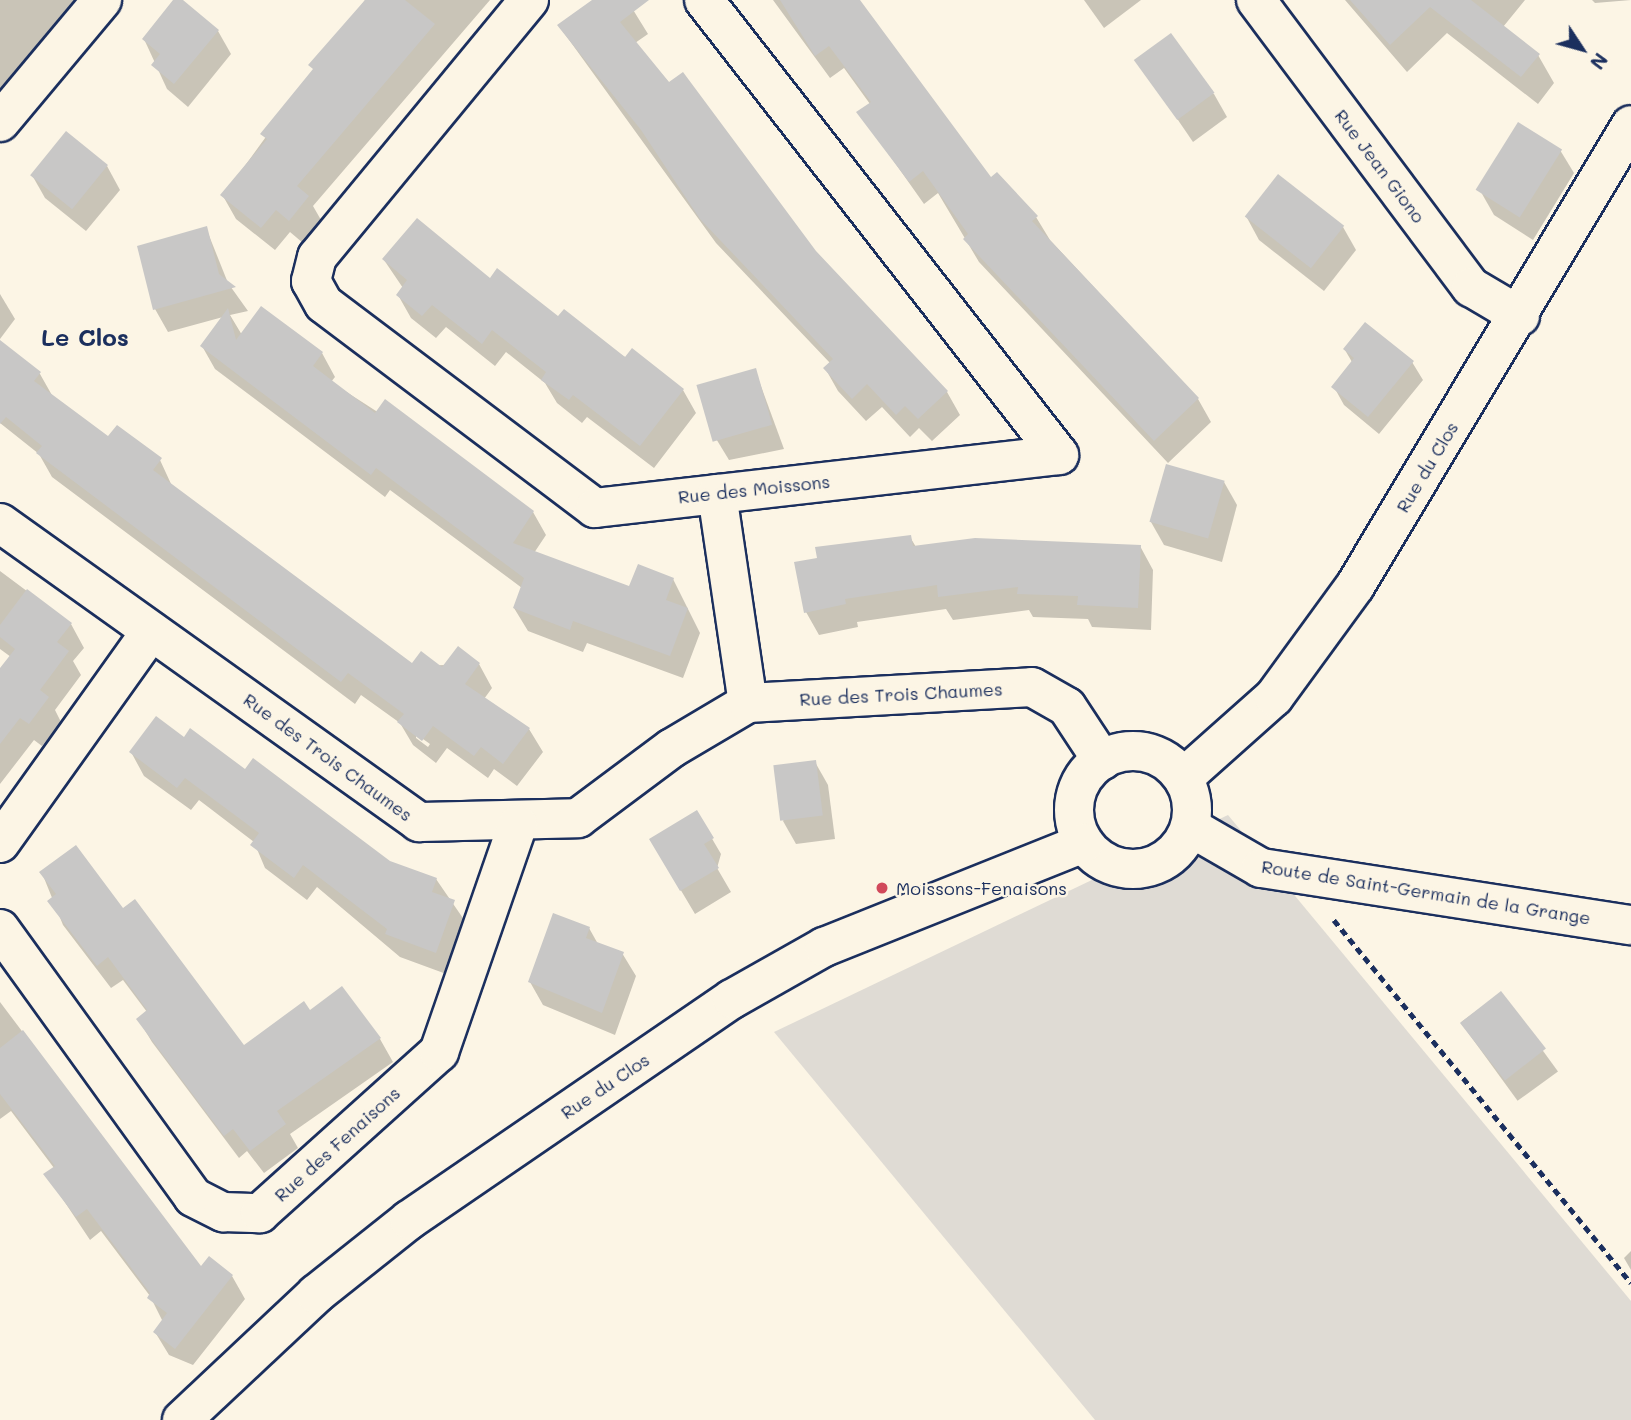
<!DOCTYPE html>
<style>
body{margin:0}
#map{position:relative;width:1631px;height:1420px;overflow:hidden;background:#fcf5e5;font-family:Mali,sans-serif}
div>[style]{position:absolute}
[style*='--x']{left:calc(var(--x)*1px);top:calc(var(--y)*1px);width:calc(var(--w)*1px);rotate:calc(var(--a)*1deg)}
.green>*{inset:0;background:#dfdbd4}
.shadow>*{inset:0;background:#0003;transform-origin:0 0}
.building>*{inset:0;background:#c8c7c6;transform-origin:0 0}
.path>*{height:4.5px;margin-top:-2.25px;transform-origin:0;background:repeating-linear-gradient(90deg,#1b2f5e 0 7px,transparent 0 12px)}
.roads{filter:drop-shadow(2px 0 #1b2f5e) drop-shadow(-2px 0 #1b2f5e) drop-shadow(0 2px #1b2f5e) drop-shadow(0 -2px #1b2f5e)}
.minor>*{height:38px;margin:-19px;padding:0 19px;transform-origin:19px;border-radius:19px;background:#fcf5e5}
.minor>.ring{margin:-19px;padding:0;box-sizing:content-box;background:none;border:38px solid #fcf5e5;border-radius:50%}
.dots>*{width:19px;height:19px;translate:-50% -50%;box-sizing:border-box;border:4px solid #fcf5e5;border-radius:50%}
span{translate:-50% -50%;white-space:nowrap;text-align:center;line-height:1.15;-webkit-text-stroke:5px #fcf5e5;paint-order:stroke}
.street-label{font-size:18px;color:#1b2f5e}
.poi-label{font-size:18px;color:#1b2f5e}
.left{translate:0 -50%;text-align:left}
.district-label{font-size:24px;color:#1b2f5e;font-weight:700}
.north{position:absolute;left:1547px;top:14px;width:70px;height:70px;-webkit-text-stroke:5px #fcf5e5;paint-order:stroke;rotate:126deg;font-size:19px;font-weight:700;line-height:28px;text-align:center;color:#1b2f5e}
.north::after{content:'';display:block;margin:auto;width:24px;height:32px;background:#1b2f5e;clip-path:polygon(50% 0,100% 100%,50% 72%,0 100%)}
</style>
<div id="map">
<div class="green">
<i style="clip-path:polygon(1228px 815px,1631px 1301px,1631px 1420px,1095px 1420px,774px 1032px)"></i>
</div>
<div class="shadow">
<i style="clip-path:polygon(0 0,76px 0,0 96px)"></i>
<i style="clip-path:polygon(175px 0,218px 31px,231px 54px,188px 107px,167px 89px,144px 39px)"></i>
<i style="clip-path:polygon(365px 0,490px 0,313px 206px,321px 220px,303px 243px,290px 232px,275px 250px,236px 219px,223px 196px)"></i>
<i style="clip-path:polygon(595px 0,627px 0,648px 34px,635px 43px,815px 252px,947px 392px,960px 415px,932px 441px,919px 428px,910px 437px,882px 407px,866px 421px,838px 391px,825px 368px,830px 363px,716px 243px,559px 26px)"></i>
<i style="clip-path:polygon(773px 0,858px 0,991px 180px,1036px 217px,1050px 240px,1198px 399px,1211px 422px,1168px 463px,979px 262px,938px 193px,924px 204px,859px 112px,870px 104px,844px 68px,830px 78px)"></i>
<i style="clip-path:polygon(1084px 0,1141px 0,1104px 28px)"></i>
<i style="clip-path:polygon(1345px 0,1525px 0,1503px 27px,1538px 55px,1554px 83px,1538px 104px,1447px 33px,1407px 72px)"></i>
<i style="clip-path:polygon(1592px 0,1631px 0,1595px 3px)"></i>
<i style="clip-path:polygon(1137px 60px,1214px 94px,1227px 117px,1193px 142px)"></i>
<i style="clip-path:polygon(1560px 150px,1574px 173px,1533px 240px,1494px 215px,1481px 192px)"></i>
<i style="clip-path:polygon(107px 166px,120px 190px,86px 231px,45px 198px,32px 175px)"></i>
<i style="clip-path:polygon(1246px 216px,1343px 227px,1356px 250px,1324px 291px,1259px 240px)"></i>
<i style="clip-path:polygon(206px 228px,228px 283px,248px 311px,230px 315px,242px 335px,322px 353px,335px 377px,331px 382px,533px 512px,546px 535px,534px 553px,630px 588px,673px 579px,700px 633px,683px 678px,587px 643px,583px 652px,528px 631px,514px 608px,522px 588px,390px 490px,385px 497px,215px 369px,202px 346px,223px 317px,168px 332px,155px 309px)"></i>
<i style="clip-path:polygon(384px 260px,490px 280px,683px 390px,696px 413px,654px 468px,587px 417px,582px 423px,557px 403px,545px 383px,506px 352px,495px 366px,446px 327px,436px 338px,411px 318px,398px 295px,403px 288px)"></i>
<i style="clip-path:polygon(0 294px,15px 319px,0 339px)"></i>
<i style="clip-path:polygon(evenodd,0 342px,40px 374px,53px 397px,109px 439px,160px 460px,172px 486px,412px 666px,479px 664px,492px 688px,484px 699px,529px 729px,543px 752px,517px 786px,494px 769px,488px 778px,447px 748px,436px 763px,413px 745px,400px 723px,361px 695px,355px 704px,52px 477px,39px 454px,0 423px,0 342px,416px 734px,430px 744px,428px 747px,416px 738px,416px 734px)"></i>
<i style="clip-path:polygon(1345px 350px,1412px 362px,1423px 380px,1379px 434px,1344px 405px,1334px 387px,1352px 362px)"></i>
<i style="clip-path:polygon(755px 370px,784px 449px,729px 460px,715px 437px)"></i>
<i style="clip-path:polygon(1224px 482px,1237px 505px,1222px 562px,1164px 545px,1151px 522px)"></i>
<i style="clip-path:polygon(910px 537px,916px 547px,1140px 546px,1153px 570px,1151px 630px,1092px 627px,1088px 619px,1033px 617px,1029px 610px,953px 620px,946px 609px,857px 622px,858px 627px,819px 635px,806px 612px)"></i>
<i style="clip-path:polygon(0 571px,71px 624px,84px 648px,73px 661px,81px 675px,55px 710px,61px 722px,42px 746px,34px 740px,0 784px,0 671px,11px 657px,0 649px)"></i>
<i style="clip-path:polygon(184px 739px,389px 862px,436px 879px,467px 924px,449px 975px,400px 957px,317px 887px,307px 900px,265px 868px,254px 842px,199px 800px,191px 810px,144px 776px,131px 752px)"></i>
<i style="clip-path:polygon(815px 762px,828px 785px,835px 839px,796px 844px,783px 821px)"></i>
<i style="clip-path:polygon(697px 813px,721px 854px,717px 868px,731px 892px,695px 914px,651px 840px)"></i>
<i style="clip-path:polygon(42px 873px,123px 910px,244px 1047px,310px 1013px,380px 1039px,393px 1062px,290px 1134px,298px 1148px,264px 1173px,247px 1151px,239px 1158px,152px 1042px,138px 1019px,147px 1012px,123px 980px,111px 988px,63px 925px)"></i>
<i style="clip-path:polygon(589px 928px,598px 944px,622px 953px,636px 976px,615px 1035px,543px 1005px,530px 982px)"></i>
<i style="left:1501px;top:993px;width:97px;height:50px;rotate:54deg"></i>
<i style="clip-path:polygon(0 1002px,201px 1269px,232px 1276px,245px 1299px,193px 1365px,169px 1355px,155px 1332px,163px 1322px,150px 1296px,101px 1231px,90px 1240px,46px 1174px,54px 1168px,11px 1111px,0 1119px)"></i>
<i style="clip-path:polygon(1631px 1251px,1631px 1270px,1624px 1258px)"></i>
</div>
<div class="building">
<i style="clip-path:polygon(173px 0,183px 0,219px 30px,174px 84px,151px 65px,160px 54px,142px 39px)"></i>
<i style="clip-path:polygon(365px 0,405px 0,435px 24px,297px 186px,309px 196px,289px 221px,276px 210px,261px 228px,220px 195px,267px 139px,260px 134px,313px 69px,308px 65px)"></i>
<i style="clip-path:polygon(592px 0,649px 0,620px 22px,669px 82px,683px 72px,816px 251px,948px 391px,918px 419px,905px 406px,896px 415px,867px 384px,852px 399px,823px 368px,833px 359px,700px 219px,641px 130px,557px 25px)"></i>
<i style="clip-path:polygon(780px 0,860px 0,991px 177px,997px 172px,1038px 216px,1032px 221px,1199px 398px,1154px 441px,963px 239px,968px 234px,923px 171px,909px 182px,856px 112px,871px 102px,829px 46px,815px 56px)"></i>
<i style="clip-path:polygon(1350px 0,1471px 0,1540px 54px,1521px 77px,1430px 7px,1390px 45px)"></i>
<i style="left:1171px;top:33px;width:74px;height:46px;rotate:54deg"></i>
<i style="left:1518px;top:122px;width:52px;height:80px;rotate:32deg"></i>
<i style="left:66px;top:131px;width:54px;height:57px;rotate:39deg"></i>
<i style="left:1278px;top:174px;width:84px;height:54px;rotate:38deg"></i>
<i style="clip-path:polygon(417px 218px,490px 278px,497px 268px,558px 316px,564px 309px,625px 357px,632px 348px,684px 389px,640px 446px,573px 395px,569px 400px,541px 380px,546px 372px,492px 330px,482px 344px,432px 305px,422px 316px,396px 295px,407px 280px,382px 259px)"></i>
<i style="clip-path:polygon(207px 226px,219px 274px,236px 287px,153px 310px,137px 246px)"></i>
<i style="clip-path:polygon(261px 306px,323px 352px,313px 366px,375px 413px,385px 399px,534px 511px,513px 543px,629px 586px,638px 564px,674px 578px,666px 600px,688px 608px,670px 656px,573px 621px,570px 630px,513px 608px,524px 578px,376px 468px,371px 475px,200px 346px,228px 308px,236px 340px)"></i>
<i style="clip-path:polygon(1365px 322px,1414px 361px,1368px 417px,1331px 387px,1354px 358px,1343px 349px)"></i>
<i style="clip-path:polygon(0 340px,41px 372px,34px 381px,108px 436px,117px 425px,162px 458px,153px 470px,412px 663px,421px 651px,442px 667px,458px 646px,480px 663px,465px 684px,530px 728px,503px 764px,481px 747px,474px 756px,433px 726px,422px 741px,397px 722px,404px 714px,348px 673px,341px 682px,36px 453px,42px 446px,6px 417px,0 424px)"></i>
<i style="left:756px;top:368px;width:59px;height:62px;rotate:74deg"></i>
<i style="left:1166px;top:464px;width:61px;height:60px;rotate:16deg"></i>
<i style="clip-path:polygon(911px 535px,913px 546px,975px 538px,1141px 545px,1138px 608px,1077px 605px,1078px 596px,1017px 594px,1018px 587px,938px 597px,937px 585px,845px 599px,846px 604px,804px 613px,794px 562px,817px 558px,815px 547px)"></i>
<i style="clip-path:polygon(27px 589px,72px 623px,57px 642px,69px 651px,40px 690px,49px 697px,29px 724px,20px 718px,0 744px,0 668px,15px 649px,0 637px,0 625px)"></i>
<i style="clip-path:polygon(156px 716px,184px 737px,190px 728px,245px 769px,253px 758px,390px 861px,437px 878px,432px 892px,455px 900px,436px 953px,385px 934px,387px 929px,303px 865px,294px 878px,250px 845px,259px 833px,185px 778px,177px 788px,129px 752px)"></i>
<i style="left:816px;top:760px;width:56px;height:43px;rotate:83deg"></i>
<i style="clip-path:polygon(697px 810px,714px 838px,704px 844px,719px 868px,680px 891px,649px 839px)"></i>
<i style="clip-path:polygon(76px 845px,123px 908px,135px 899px,244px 1045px,304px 1001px,310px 1010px,342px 986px,381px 1038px,277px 1111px,286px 1124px,250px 1151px,233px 1129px,224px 1136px,136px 1019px,147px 1010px,108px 957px,97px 966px,47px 901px,56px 894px,39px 872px)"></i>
<i style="clip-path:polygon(553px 913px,590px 927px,586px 938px,624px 952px,602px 1013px,528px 982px)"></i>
<i style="left:1501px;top:991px;width:73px;height:52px;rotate:52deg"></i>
<i style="clip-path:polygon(23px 1030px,201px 1266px,209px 1256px,233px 1275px,175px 1349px,153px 1332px,167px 1313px,147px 1298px,150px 1293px,87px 1209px,76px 1217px,43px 1174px,55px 1166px,0 1094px,0 1048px)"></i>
</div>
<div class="path">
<i style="--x:1334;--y:920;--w:469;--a:50.7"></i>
</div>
<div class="roads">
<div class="minor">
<i style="--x:529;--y:0;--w:333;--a:129.5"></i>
<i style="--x:317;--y:257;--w:25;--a:104"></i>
<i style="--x:311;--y:281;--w:26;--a:61"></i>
<i style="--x:324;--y:304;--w:339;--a:37"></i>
<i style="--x:595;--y:508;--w:467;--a:-6.5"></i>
<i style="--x:1059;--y:455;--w:577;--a:-127.96"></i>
<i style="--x:1256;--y:0;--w:359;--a:53.2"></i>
<i style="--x:1471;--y:287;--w:57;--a:30.6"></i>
<i style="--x:0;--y:122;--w:159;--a:-50.1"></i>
<i style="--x:717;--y:494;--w:211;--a:81.6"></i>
<i style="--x:0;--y:523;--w:515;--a:35.51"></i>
<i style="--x:419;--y:822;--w:159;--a:-1.4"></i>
<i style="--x:578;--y:818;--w:117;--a:-36.7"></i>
<i style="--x:672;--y:748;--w:88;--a:-30.6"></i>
<i style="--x:748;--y:703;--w:284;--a:-3.2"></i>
<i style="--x:1032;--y:687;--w:40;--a:29.7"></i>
<i style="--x:1067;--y:707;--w:64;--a:56.6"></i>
<i class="ring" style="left:1074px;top:751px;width:80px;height:80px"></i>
<i style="--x:1183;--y:778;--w:122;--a:-41.7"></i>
<i style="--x:1274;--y:697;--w:137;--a:-53.9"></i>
<i style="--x:1355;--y:586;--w:537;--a:-59.09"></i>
<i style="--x:1190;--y:827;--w:82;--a:30"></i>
<i style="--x:1261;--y:868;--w:374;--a:8.8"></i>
<i style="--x:0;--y:843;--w:260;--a:-54.5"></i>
<i style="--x:0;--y:929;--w:330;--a:54.2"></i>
<i style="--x:193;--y:1197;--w:34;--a:27"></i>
<i style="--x:223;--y:1212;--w:37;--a:2"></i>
<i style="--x:260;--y:1213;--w:241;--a:-42"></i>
<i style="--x:439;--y:1052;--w:241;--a:-70.9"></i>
<i style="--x:182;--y:1420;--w:184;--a:-43.2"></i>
<i style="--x:316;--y:1294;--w:119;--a:-38.5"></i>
<i style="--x:409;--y:1220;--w:391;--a:-34.4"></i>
<i style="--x:732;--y:999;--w:106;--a:-29.5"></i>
<i style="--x:824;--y:947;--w:280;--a:-21.8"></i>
</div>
</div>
<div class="dots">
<i style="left:882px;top:888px;background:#d1495b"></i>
</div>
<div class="street-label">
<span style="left:1380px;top:166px;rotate:53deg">Rue Jean Giono</span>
<span style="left:1427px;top:467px;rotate:-59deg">Rue du Clos</span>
<span style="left:754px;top:489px;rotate:-6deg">Rue des Moissons</span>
<span style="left:901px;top:694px;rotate:-3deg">Rue des Trois Chaumes</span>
<span style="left:328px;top:757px;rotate:36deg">Rue des Trois Chaumes</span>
<span style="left:1426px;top:892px;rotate:9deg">Route de Saint-Germain de la Grange</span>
<span style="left:605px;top:1086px;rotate:-34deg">Rue du Clos</span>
<span style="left:337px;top:1144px;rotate:-42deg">Rue des Fenaisons</span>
</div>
<div class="poi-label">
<span class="left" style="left:896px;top:888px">Moissons-Fenaisons</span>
</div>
<div class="district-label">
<span style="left:85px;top:337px">Le Clos</span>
</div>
<div class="north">N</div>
</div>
